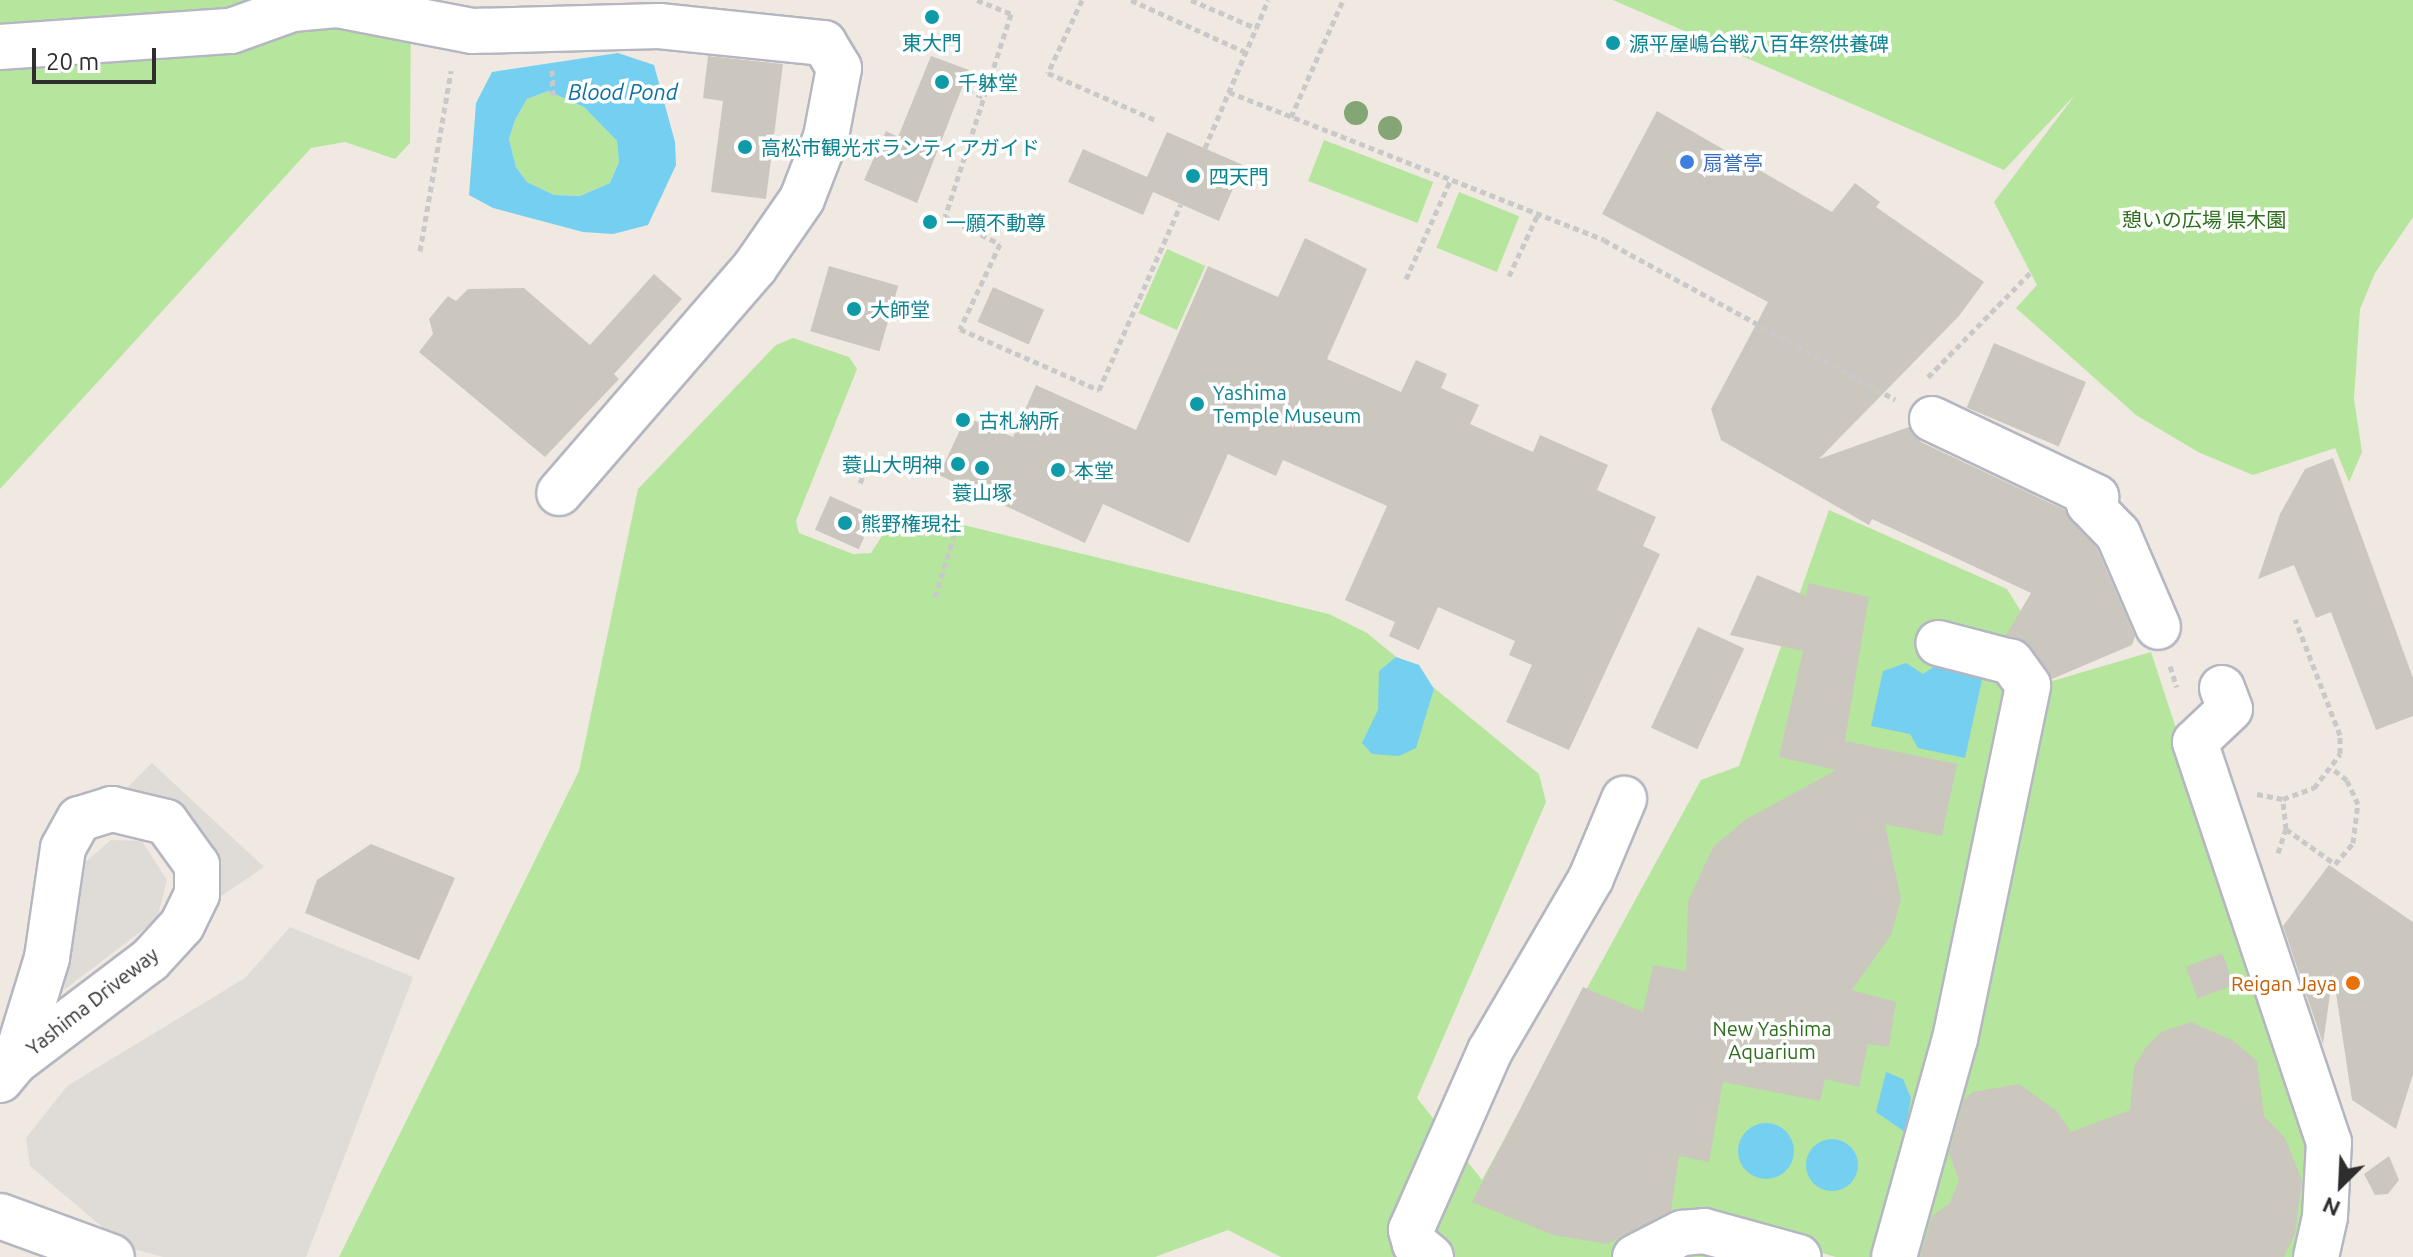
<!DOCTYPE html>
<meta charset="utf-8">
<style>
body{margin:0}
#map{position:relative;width:2413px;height:1257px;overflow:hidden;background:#efe9e1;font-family:Ubuntu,"Noto Sans JP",sans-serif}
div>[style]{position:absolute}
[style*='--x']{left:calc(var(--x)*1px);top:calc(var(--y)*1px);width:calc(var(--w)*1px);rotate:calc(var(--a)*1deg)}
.green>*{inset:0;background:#b6e59e;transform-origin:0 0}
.plaza>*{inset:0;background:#dfdcd8}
.water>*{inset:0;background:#75cff0}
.round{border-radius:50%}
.building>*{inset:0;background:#cbc7bf;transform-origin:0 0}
.path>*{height:5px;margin-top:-2.5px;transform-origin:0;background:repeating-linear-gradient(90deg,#c9c9c9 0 6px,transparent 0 10px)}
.roads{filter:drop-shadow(2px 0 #b4b7c1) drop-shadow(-2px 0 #b4b7c1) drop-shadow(0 2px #b4b7c1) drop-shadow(0 -2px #b4b7c1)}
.minor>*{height:44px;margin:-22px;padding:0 22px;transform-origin:22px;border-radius:22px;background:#fff}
.trees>*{width:24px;height:24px;margin:-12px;border-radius:50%;background:#84a574}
.dots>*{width:22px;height:22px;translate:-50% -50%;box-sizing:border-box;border:4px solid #fff;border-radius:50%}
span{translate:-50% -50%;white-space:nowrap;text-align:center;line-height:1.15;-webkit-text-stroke:7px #fff;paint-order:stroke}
.culture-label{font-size:20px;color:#0d838f}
.left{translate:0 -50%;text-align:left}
.right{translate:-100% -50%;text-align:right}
.shop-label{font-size:20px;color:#366cbe}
.park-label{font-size:20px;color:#2c6e1b}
.food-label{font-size:20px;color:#c56008}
.street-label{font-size:20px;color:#2e2e2e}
.water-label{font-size:22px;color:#0d6fa3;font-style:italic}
.north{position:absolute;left:2301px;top:1145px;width:80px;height:80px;-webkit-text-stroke:6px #fff;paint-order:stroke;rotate:204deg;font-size:22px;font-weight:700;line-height:32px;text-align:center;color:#2e2e2e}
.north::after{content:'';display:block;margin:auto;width:28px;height:36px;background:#2e2e2e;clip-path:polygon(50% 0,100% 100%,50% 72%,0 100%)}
.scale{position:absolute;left:32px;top:48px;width:124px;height:36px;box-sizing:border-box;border:4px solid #2e2e2e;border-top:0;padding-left:10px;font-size:24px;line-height:28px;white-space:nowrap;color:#2e2e2e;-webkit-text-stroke:6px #fff;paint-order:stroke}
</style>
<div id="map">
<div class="green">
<i style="clip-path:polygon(0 0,411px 0,410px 143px,395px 159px,345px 142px,311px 148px,0 489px)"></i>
<i style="clip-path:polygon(1613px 0,2413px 0,2413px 217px,2375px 273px,2360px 309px,2354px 399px,2362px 452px,2349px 482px,2335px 448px,2253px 475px,2198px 452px,2136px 415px,2016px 308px,2037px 285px,1994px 202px,2075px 95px,2004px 170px)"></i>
<i style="clip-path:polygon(548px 91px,584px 107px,617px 141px,619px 162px,610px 183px,580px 196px,554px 195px,527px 182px,516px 167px,509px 139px,515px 120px,527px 99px)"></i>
<i style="left:1324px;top:140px;width:117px;height:44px;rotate:21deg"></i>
<i style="left:1459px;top:192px;width:65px;height:60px;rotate:22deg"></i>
<i style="left:1167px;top:249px;width:42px;height:70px;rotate:24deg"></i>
<i style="clip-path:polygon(793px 338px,849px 357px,857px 369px,796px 521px,799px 533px,853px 554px,871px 553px,896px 514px,906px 511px,1329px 614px,1367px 633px,1539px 774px,1546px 802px,1417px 1098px,1482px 1180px,1701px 780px,1739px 766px,1829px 510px,2007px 589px,2037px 637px,2042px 684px,2151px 652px,2312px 1144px,2295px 1257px,1836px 1257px,1698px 1218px,1752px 1257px,1281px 1257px,1228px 1230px,1155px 1257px,339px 1257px,579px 771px,638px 489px,776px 345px)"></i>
</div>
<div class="plaza">
<i style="clip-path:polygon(152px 763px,264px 867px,208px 905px,119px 796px)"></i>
<i style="clip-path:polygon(111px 840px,142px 841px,167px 880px,157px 919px,64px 990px,84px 863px)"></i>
<i style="clip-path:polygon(290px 927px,413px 977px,306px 1257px,163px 1257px,126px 1247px,30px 1166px,26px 1138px,67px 1086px,245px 978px)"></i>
</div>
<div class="water">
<i style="clip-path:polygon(evenodd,618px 53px,654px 65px,675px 142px,676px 165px,648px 225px,613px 234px,583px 232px,493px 208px,469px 195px,476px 103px,492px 72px,618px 53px,548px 91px,584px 107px,617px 141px,619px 162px,610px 183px,580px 196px,554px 195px,527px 182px,516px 167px,509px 139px,515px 120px,527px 99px,548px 91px)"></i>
<i style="clip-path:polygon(1396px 657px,1419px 665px,1434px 689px,1416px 748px,1399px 756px,1372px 754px,1362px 743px,1378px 710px,1379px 671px)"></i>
<i style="clip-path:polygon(1906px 663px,1923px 674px,1937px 665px,1983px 675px,1965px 758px,1918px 748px,1910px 734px,1871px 726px,1883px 671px)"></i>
<i style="clip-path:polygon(1886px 1072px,1903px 1079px,1911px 1098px,1905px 1132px,1876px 1112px)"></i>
<i class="round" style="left:1738px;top:1123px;width:56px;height:56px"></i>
<i class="round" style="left:1806px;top:1139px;width:52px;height:52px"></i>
</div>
<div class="building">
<i style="clip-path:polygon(708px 56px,783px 64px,766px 199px,711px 192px,723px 101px,703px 98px)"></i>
<i style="clip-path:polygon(931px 56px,969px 70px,917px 203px,864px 180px,886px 131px,898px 137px)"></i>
<i style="clip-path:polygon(1657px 111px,1832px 212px,1855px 183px,1880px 202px,1876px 207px,1984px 282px,1959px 316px,1819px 459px,1909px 427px,1921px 442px,2065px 510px,2097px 548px,2135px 636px,2132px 645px,2052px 679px,2030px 646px,2006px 635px,2031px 593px,1872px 519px,1869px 525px,1721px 440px,1711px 409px,1768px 302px,1602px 214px)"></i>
<i style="clip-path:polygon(1167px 132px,1243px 165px,1219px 221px,1153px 192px,1143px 215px,1068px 182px,1083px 149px,1147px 177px)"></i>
<i style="clip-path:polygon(1305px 238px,1367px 269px,1327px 359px,1401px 392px,1416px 360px,1447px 374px,1441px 388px,1479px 405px,1470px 424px,1533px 452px,1540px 435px,1608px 465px,1597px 490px,1656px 517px,1643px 546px,1660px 554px,1569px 750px,1506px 722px,1532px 665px,1509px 655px,1515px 641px,1438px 607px,1419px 650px,1389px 636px,1395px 622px,1345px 600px,1387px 506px,1283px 460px,1276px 476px,1228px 454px,1189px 543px,1103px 504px,1085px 543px,939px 475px,966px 417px,1013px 437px,1036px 385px,1136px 430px,1208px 266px,1278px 297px)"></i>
<i style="left:829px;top:266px;width:72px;height:68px;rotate:16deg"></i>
<i style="clip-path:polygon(654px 274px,682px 299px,614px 374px,619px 379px,545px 457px,419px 352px,433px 334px,429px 319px,448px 296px,456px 301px,468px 289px,524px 288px,590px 345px)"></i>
<i style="left:993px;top:287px;width:56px;height:38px;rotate:24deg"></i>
<i style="left:1994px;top:343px;width:100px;height:70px;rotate:23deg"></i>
<i style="clip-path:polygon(2333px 458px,2413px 678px,2413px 716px,2376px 730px,2331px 612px,2316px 618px,2294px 565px,2258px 579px,2280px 514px,2305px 469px)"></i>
<i style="left:830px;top:496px;width:48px;height:37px;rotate:24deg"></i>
<i style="clip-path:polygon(1757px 575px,1806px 596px,1808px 583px,1869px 597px,1845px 741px,1957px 764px,1942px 836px,1885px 824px,1901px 899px,1891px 935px,1852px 990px,1896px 1002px,1889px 1047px,1868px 1044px,1859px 1087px,1825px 1079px,1820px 1101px,1723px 1082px,1709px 1162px,1679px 1156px,1671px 1211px,1607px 1244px,1553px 1235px,1472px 1202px,1583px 987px,1643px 1012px,1653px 965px,1686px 971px,1688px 901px,1713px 847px,1745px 820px,1836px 770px,1779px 757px,1803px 651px,1730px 635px)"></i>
<i style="left:1698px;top:627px;width:51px;height:111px;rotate:25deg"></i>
<i style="clip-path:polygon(371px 844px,455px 878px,419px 960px,305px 913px,317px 880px)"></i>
<i style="clip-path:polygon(2329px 865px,2413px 922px,2413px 1074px,2396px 1129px,2352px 1100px,2333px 973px,2323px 1044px,2283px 926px)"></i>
<i style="left:2222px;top:953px;width:34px;height:39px;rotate:69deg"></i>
<i style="clip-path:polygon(2191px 1022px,2234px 1041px,2257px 1061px,2264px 1116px,2285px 1138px,2302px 1180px,2295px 1234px,2284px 1257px,1920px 1257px,1932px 1216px,1949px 1204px,1959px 1181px,1949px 1153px,1964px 1100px,1973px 1092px,2019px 1084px,2057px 1111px,2071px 1132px,2130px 1110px,2134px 1066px,2146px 1047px,2161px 1032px)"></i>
<i style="clip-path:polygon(2389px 1156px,2399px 1180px,2388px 1194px,2375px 1195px,2364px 1174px)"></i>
</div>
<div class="path">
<i style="--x:977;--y:0;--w:37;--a:22"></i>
<i style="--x:1011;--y:14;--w:213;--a:108"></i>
<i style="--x:945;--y:217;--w:61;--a:26.1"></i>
<i style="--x:1000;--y:244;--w:94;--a:115.2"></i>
<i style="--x:960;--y:329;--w:152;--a:23.7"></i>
<i style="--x:1099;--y:390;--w:203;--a:-66.2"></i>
<i style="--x:1082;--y:0;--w:81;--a:115"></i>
<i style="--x:1048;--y:73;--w:120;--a:23.6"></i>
<i style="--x:1131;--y:0;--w:125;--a:24.5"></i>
<i style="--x:1191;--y:0;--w:71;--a:23.3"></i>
<i style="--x:552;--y:70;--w:27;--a:88"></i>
<i style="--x:967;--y:91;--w:18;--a:19"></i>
<i style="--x:1229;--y:92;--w:403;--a:21.5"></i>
<i style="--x:1604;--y:240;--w:332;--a:28.7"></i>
<i style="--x:1291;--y:117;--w:128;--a:-66"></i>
<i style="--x:1205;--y:148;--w:161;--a:-66.9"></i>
<i style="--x:420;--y:251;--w:183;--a:-80.2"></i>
<i style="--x:1509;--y:276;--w:68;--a:-64.9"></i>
<i style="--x:1406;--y:279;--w:110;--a:-65.8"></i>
<i style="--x:1928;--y:377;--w:146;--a:-45.6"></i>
<i style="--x:860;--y:483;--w:10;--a:-66"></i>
<i style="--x:935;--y:597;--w:82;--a:-72.9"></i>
<i style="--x:2170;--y:666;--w:22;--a:72"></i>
<i style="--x:2257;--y:794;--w:26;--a:11"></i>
<i style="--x:2283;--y:799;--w:33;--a:-20"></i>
<i style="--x:2314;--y:788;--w:43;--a:-52.6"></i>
<i style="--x:2340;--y:754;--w:19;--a:-90"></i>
<i style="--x:2340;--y:735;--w:124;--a:-111.2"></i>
<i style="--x:2286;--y:829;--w:60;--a:35.5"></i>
<i style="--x:2335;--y:864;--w:28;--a:-49"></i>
<i style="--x:2353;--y:843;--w:39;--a:-83"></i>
<i style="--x:2358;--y:804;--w:26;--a:-115"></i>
<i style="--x:2347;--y:780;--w:18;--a:-142"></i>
<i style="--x:2278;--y:853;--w:25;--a:-72"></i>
<i style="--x:2286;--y:829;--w:30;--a:-96"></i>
</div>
<div class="roads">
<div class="minor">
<i style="--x:0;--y:47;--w:232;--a:-4"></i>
<i style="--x:231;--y:31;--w:65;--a:-19.8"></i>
<i style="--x:292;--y:9;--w:45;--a:-5.1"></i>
<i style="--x:337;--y:5;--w:137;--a:10.9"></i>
<i style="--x:472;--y:31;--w:187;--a:-1.5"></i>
<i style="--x:659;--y:26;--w:166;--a:5.9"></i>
<i style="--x:824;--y:43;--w:29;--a:59"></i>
<i style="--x:839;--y:68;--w:70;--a:100.7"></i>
<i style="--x:826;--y:137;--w:66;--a:111.2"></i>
<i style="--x:802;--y:199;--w:83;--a:124.7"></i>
<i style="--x:755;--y:267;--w:299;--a:130.9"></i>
<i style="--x:1932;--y:419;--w:182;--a:25.4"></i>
<i style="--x:2096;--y:497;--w:10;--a:135"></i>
<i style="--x:2089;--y:504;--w:42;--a:46"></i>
<i style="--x:2118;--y:534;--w:101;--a:66.7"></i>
<i style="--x:2222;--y:688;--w:22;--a:69"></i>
<i style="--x:2230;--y:709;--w:48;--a:136.7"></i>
<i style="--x:2195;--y:742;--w:422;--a:71.5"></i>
<i style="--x:2329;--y:1142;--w:75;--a:93.1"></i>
<i style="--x:2325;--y:1217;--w:41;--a:102.7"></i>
<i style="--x:0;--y:1080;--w:23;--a:-50"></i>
<i style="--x:15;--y:1062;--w:169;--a:-37.1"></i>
<i style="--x:150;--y:960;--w:47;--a:-47.6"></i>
<i style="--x:182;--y:925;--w:34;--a:-64"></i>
<i style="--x:197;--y:894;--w:29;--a:-90"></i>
<i style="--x:197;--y:865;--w:53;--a:-125.8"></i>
<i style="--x:166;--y:822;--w:56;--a:-166.5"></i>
<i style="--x:112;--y:809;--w:34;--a:163"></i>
<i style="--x:79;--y:819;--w:33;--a:119"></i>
<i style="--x:63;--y:848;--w:111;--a:98.3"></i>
<i style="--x:47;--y:958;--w:109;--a:107.1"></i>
<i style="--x:0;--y:1216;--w:119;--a:20.1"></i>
<i style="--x:1431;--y:1257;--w:21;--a:-141"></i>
<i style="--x:1415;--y:1244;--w:15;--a:-106"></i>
<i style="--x:1411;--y:1230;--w:196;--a:-66.2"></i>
<i style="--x:1490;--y:1051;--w:200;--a:-59.7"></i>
<i style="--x:1591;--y:878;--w:86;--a:-67.3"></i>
<i style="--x:1635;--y:1257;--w:53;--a:-27.1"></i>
<i style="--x:1682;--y:1233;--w:22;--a:-5"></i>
<i style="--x:1704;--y:1231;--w:98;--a:15.3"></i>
<i style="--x:1894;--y:1257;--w:226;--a:-74.4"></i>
<i style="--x:1955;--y:1039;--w:361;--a:-78.3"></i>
<i style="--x:2028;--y:685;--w:29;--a:-126"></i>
<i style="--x:2011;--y:662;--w:75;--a:-165.4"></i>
</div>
</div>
<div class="trees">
<i style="left:1356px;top:113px"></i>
<i style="left:1390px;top:128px"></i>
</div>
<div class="dots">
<i style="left:932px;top:17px;background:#0f9aa8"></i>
<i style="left:1613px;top:43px;background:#0f9aa8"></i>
<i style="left:942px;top:82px;background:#0f9aa8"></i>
<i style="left:745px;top:147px;background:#0f9aa8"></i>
<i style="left:1687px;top:162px;background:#3f7fe0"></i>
<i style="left:1193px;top:176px;background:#0f9aa8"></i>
<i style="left:930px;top:222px;background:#0f9aa8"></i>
<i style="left:854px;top:309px;background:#0f9aa8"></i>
<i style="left:1197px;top:404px;background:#0f9aa8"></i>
<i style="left:963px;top:420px;background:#0f9aa8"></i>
<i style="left:958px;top:464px;background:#0f9aa8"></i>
<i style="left:982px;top:468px;background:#0f9aa8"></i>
<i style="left:1058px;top:470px;background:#0f9aa8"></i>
<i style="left:845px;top:523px;background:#0f9aa8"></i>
<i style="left:2353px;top:983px;background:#e8710a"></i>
</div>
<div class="culture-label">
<span style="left:932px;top:42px">東大門</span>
<span class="left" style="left:1629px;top:43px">源平屋嶋合戦八百年祭供養碑</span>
<span class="left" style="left:958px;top:82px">千躰堂</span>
<span class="left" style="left:761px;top:147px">高松市観光ボランティアガイド</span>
<span class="left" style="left:1209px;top:176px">四天門</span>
<span class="left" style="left:946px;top:222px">一願不動尊</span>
<span class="left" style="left:870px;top:309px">大師堂</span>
<span class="left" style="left:1213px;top:404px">Yashima<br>Temple Museum</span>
<span class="left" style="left:979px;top:420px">古札納所</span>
<span class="right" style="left:942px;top:464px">蓑山大明神</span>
<span class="left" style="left:1074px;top:470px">本堂</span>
<span style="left:982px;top:492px">蓑山塚</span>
<span class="left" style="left:861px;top:523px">熊野権現社</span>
</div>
<div class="shop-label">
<span class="left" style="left:1703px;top:162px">扇誉亭</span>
</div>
<div class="park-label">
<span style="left:2204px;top:219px">憩いの広場 県木園</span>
<span style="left:1772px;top:1040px">New Yashima<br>Aquarium</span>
</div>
<div class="food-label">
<span class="right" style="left:2337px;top:983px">Reigan Jaya</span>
</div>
<div class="street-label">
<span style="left:92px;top:1001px;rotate:-38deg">Yashima Driveway</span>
</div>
<div class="water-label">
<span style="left:623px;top:92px">Blood Pond</span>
</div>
<div class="north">N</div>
<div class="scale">20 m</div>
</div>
